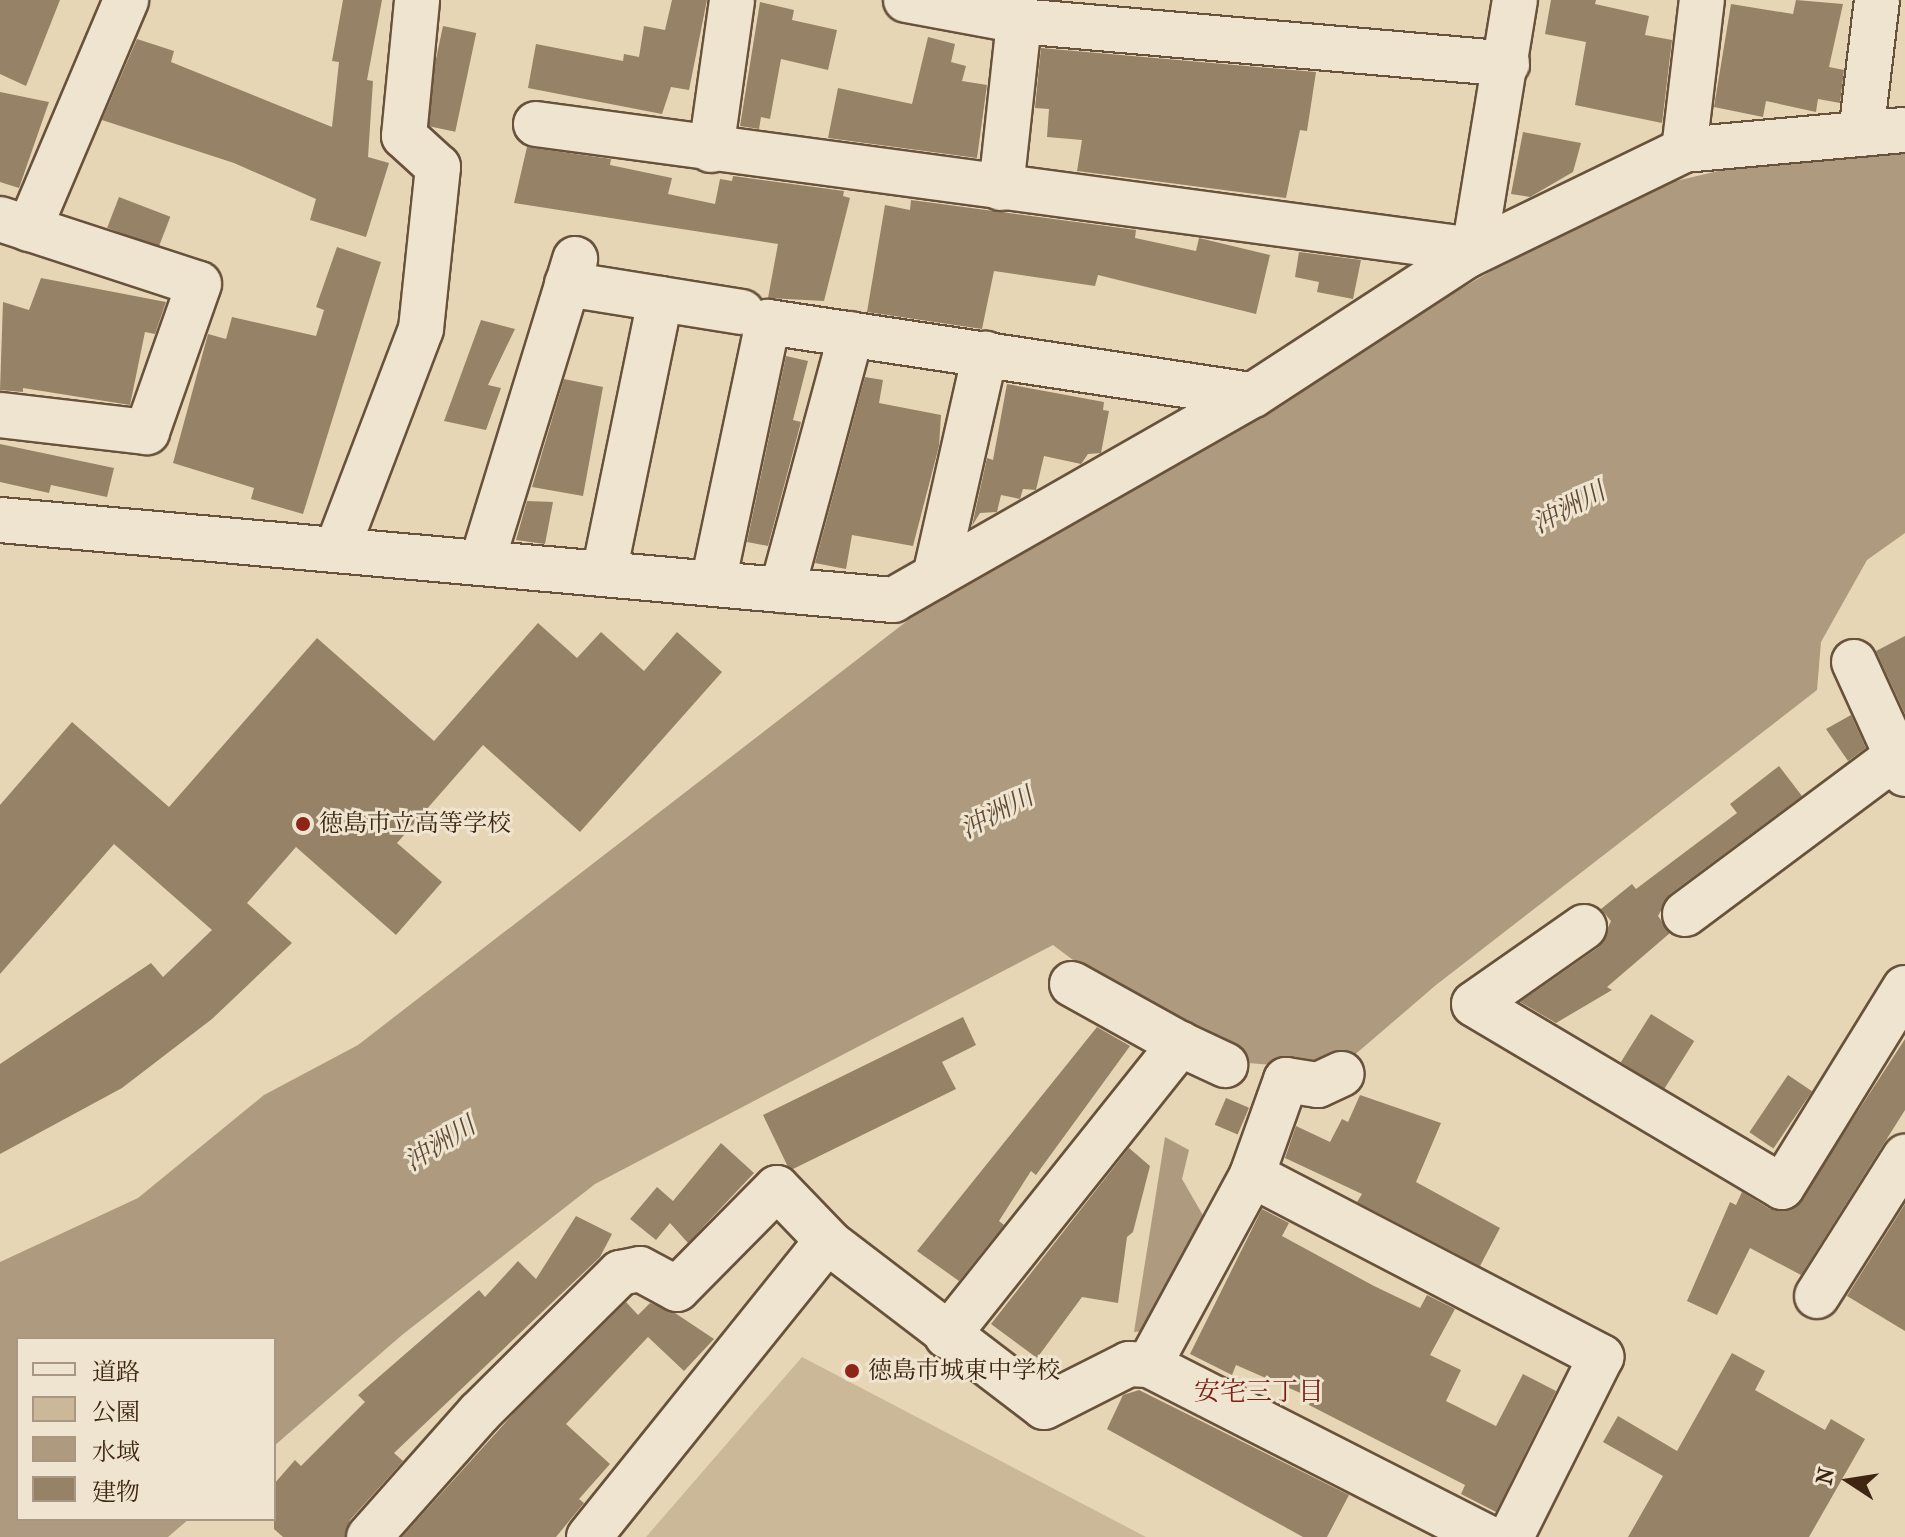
<!DOCTYPE html>
<meta charset="utf-8">
<style>
body{margin:0}
#map{position:relative;width:1905px;height:1537px;overflow:hidden;background:#e7d6b5;font-family:"IM FELL French Canon","Noto Serif JP",serif}
div>[style]{position:absolute}
[style*='--x']{left:calc(var(--x)*1px);top:calc(var(--y)*1px);width:calc(var(--w)*1px);rotate:calc(var(--a)*1deg)}
.green>*{inset:0;background:#cab899}
.water>*{inset:0;background:#ae9a7e}
.building>*{inset:0;background:#968267;transform-origin:0 0}
.roads{filter:drop-shadow(2px 0 #68523b) drop-shadow(-2px 0 #68523b) drop-shadow(0 2px #68523b) drop-shadow(0 -2px #68523b)}
.minor>*{height:44px;margin:-22px;padding:0 22px;transform-origin:22px;border-radius:22px;background:#efe4cf}
.dots>*{width:22px;height:22px;translate:-50% -50%;box-sizing:border-box;border:4px solid #efe4cf;border-radius:50%}
span{translate:-50% -50%;white-space:nowrap;text-align:center;line-height:1.15;-webkit-text-stroke:6px #efe4cf;paint-order:stroke}
.poi-label{font-size:24px;color:#3e2612}
.left{translate:0 -50%;text-align:left}
.water-label{font-size:26px;color:#604932;font-style:italic}
.neighbourhood-label{font-size:26px;color:#7a1f14}
.legend{position:absolute;left:16px;top:1337px;width:260px;height:184px;box-sizing:border-box;background:#efe4cf;border:2px solid #a89883;margin:0;padding:10px 14px;list-style:none;font-size:24px;color:#3e2612}
.legend li{display:flex;align-items:center;gap:16px;height:40px}
.legend b{width:40px;border:2px solid #a89883}
.north{position:absolute;left:1809px;top:1441px;width:80px;height:80px;-webkit-text-stroke:6px #efe4cf;paint-order:stroke;rotate:282deg;font-size:22px;font-weight:700;line-height:32px;text-align:center;color:#3e2612}
.north::after{content:'';display:block;margin:auto;width:28px;height:36px;background:#3e2612;clip-path:polygon(50% 0,100% 100%,50% 72%,0 100%)}
</style>
<div id="map">
<div class="green">
<i style="clip-path:polygon(802px 1357px,1146px 1537px,646px 1537px)"></i>
</div>
<div class="water">
<i style="clip-path:polygon(1905px 152px,1905px 533px,1867px 560px,1821px 642px,1817px 690px,1436px 985px,1337px 1070px,1248px 1063px,1224px 1045px,1101px 981px,1053px 945px,595px 1184px,402px 1335px,274px 1446px,274px 1339px,18px 1339px,18px 1519px,189px 1519px,168px 1537px,0 1537px,0 1262px,138px 1198px,264px 1095px,358px 1045px,964px 577px,1550px 237px,1655px 186px,1739px 166px)"></i>
<i style="clip-path:polygon(1165px 1137px,1189px 1150px,1182px 1179px,1208px 1224px,1162px 1329px,1134px 1332px)"></i>
</div>
<div class="building">
<i style="clip-path:polygon(0 0,60px 0,26px 86px,0 74px)"></i>
<i style="clip-path:polygon(343px 0,382px 0,367px 80px,373px 81px,368px 157px,389px 163px,366px 237px,310px 220px,316px 199px,234px 163px,102px 120px,137px 39px,174px 51px,171px 62px,332px 127px,339px 62px,332px 61px)"></i>
<i style="clip-path:polygon(672px 0,707px 0,689px 90px,671px 87px,662px 114px,528px 88px,536px 44px,623px 61px,624px 54px,639px 57px,644px 26px,665px 30px)"></i>
<i style="clip-path:polygon(1551px 0,1596px 0,1595px 4px,1649px 16px,1645px 35px,1672px 40px,1662px 123px,1575px 105px,1586px 42px,1545px 34px)"></i>
<i style="clip-path:polygon(1796px 0,1843px 4px,1829px 67px,1844px 70px,1840px 103px,1818px 99px,1816px 112px,1766px 101px,1763px 117px,1714px 107px,1731px 4px,1793px 14px)"></i>
<i style="clip-path:polygon(760px 2px,794px 10px,792px 20px,837px 30px,828px 70px,781px 59px,770px 119px,761px 117px,759px 129px,740px 126px)"></i>
<i style="left:443px;top:26px;width:34px;height:101px;rotate:12deg"></i>
<i style="clip-path:polygon(928px 37px,955px 44px,951px 62px,966px 66px,962px 81px,987px 85px,977px 158px,828px 138px,838px 88px,912px 104px)"></i>
<i style="clip-path:polygon(1041px 48px,1316px 72px,1307px 131px,1300px 130px,1286px 198px,1077px 171px,1082px 140px,1047px 137px,1049px 109px,1035px 108px)"></i>
<i style="clip-path:polygon(0 92px,49px 102px,19px 188px,0 182px)"></i>
<i style="clip-path:polygon(1523px 132px,1581px 143px,1573px 172px,1530px 197px,1511px 194px)"></i>
<i style="clip-path:polygon(527px 147px,611px 159px,610px 165px,672px 178px,668px 194px,715px 204px,720px 179px,732px 181px,733px 176px,844px 191px,843px 196px,850px 198px,824px 301px,768px 298px,778px 244px,514px 203px)"></i>
<i style="left:119px;top:197px;width:55px;height:33px;rotate:21deg"></i>
<i style="clip-path:polygon(911px 200px,1136px 230px,1135px 238px,1196px 251px,1199px 238px,1270px 255px,1256px 314px,1098px 275px,1095px 286px,994px 271px,982px 329px,867px 312px,885px 205px,910px 210px)"></i>
<i style="clip-path:polygon(337px 247px,381px 262px,303px 514px,251px 499px,254px 488px,173px 463px,208px 334px,226px 339px,232px 317px,316px 336px,324px 310px,316px 307px)"></i>
<i style="clip-path:polygon(1299px 252px,1361px 260px,1353px 299px,1317px 292px,1319px 282px,1295px 277px)"></i>
<i style="clip-path:polygon(41px 278px,166px 302px,155px 334px,145px 332px,130px 405px,23px 388px,23px 392px,0 390px,3px 302px,29px 310px)"></i>
<i style="clip-path:polygon(481px 320px,515px 329px,488px 385px,501px 388px,486px 430px,444px 421px)"></i>
<i style="clip-path:polygon(786px 356px,808px 361px,793px 420px,801px 422px,768px 546px,747px 542px)"></i>
<i style="clip-path:polygon(865px 377px,883px 380px,879px 403px,941px 415px,939px 446px,913px 546px,852px 535px,846px 569px,815px 563px)"></i>
<i style="clip-path:polygon(564px 379px,603px 387px,583px 496px,532px 487px)"></i>
<i style="clip-path:polygon(1007px 384px,1104px 402px,1103px 410px,1109px 411px,1101px 453px,1088px 454px,1081px 464px,1044px 456px,1036px 490px,1023px 489px,1020px 499px,1001px 495px,997px 512px,980px 513px,972px 526px,987px 458px,993px 460px)"></i>
<i style="clip-path:polygon(0 444px,114px 468px,107px 497px,51px 485px,49px 493px,0 482px)"></i>
<i style="clip-path:polygon(527px 501px,553px 502px,545px 544px,516px 540px)"></i>
<i style="clip-path:polygon(538px 623px,577px 658px,601px 632px,644px 671px,677px 632px,722px 672px,580px 832px,483px 745px,397px 843px,442px 882px,396px 935px,296px 847px,247px 903px,292px 943px,212px 1019px,122px 1088px,0 1154px,0 1064px,151px 963px,163px 977px,212px 930px,114px 844px,0 974px,0 805px,72px 722px,169px 807px,317px 638px,434px 741px)"></i>
<i style="clip-path:polygon(1905px 636px,1905px 714px,1876px 651px)"></i>
<i style="clip-path:polygon(1851px 715px,1866px 748px,1848px 761px,1826px 729px)"></i>
<i style="clip-path:polygon(1779px 766px,1802px 796px,1670px 894px,1658px 916px,1670px 933px,1607px 987px,1612px 990px,1556px 1023px,1520px 1002px,1599px 947px,1611px 921px,1601px 909px,1632px 884px,1636px 889px,1737px 813px,1730px 804px)"></i>
<i style="left:1651px;top:1014px;width:51px;height:57px;rotate:32deg"></i>
<i style="clip-path:polygon(963px 1017px,976px 1045px,942px 1062px,956px 1089px,793px 1169px,788px 1167px,763px 1115px)"></i>
<i style="clip-path:polygon(1097px 1027px,1130px 1046px,1036px 1175px,1031px 1171px,999px 1221px,1004px 1225px,959px 1281px,917px 1251px)"></i>
<i style="clip-path:polygon(1905px 1039px,1905px 1110px,1801px 1275px,1750px 1248px,1717px 1315px,1687px 1301px,1730px 1202px,1736px 1205px,1742px 1192px,1770px 1209px,1795px 1208px)"></i>
<i style="left:1788px;top:1075px;width:29px;height:69px;rotate:34deg"></i>
<i style="clip-path:polygon(1360px 1095px,1441px 1123px,1416px 1182px,1500px 1228px,1480px 1266px,1357px 1202px,1362px 1194px,1285px 1158px,1296px 1126px,1330px 1142px,1342px 1119px,1348px 1122px)"></i>
<i style="left:1226px;top:1098px;width:25px;height:29px;rotate:23deg"></i>
<i style="clip-path:polygon(721px 1143px,754px 1173px,688px 1243px,670px 1223px,656px 1240px,630px 1219px,657px 1187px,673px 1201px)"></i>
<i style="clip-path:polygon(1129px 1148px,1150px 1166px,1133px 1232px,1127px 1237px,1118px 1303px,1082px 1297px,1037px 1358px,991px 1324px)"></i>
<i style="clip-path:polygon(1905px 1204px,1905px 1331px,1847px 1296px)"></i>
<i style="clip-path:polygon(1262px 1209px,1289px 1223px,1282px 1236px,1374px 1286px,1420px 1308px,1427px 1295px,1455px 1309px,1430px 1355px,1461px 1370px,1446px 1401px,1496px 1426px,1523px 1374px,1556px 1391px,1496px 1512px,1461px 1494px,1465px 1485px,1309px 1405px,1312px 1398px,1236px 1365px,1232px 1375px,1190px 1354px)"></i>
<i style="clip-path:polygon(576px 1216px,612px 1234px,600px 1257px,394px 1453px,403px 1461px,350px 1520px,345px 1537px,283px 1537px,274px 1529px,274px 1484px,295px 1460px,301px 1466px,365px 1402px,358px 1395px,479px 1290px,485px 1297px,518px 1261px,536px 1279px)"></i>
<i style="clip-path:polygon(626px 1302px,638px 1315px,650px 1303px,675px 1313px,714px 1339px,684px 1371px,648px 1337px,566px 1424px,610px 1464px,579px 1499px,584px 1503px,556px 1537px,402px 1537px,514px 1413px)"></i>
<i style="clip-path:polygon(1732px 1353px,1765px 1371px,1755px 1390px,1825px 1430px,1831px 1419px,1865px 1439px,1809px 1537px,1628px 1537px,1663px 1476px,1603px 1442px,1618px 1416px,1677px 1451px)"></i>
<i style="clip-path:polygon(1139px 1390px,1349px 1495px,1327px 1537px,1303px 1537px,1107px 1429px,1123px 1395px)"></i>
</div>
<div class="roads">
<div class="minor">
<i style="--x:906;--y:0;--w:115;--a:10.5"></i>
<i style="--x:1019;--y:21;--w:490;--a:5"></i>
<i style="--x:536;--y:124;--w:946;--a:7.65"></i>
<i style="--x:1861;--y:134;--w:135;--a:-83.2"></i>
<i style="--x:711;--y:150;--w:151;--a:-82"></i>
<i style="--x:1684;--y:150;--w:151;--a:-83.2"></i>
<i style="--x:1001;--y:188;--w:168;--a:-83.8"></i>
<i style="--x:0;--y:219;--w:209;--a:18.1"></i>
<i style="--x:199;--y:284;--w:157;--a:109.4"></i>
<i style="--x:147;--y:432;--w:148;--a:-173.4"></i>
<i style="--x:29;--y:229;--w:249;--a:-67"></i>
<i style="--x:1468;--y:255;--w:8;--a:-40"></i>
<i style="--x:1474;--y:250;--w:253;--a:-80.7"></i>
<i style="--x:567;--y:284;--w:177;--a:9.1"></i>
<i style="--x:0;--y:520;--w:897;--a:5.12"></i>
<i style="--x:893;--y:600;--w:414;--a:-29.7"></i>
<i style="--x:1253;--y:395;--w:257;--a:-33.1"></i>
<i style="--x:1468;--y:255;--w:240;--a:-25.9"></i>
<i style="--x:1684;--y:150;--w:222;--a:-5.2"></i>
<i style="--x:337;--y:549;--w:235;--a:-69.1"></i>
<i style="--x:421;--y:329;--w:163;--a:-84"></i>
<i style="--x:438;--y:167;--w:46;--a:-137.6"></i>
<i style="--x:404;--y:136;--w:137;--a:-84.5"></i>
<i style="--x:482;--y:562;--w:317;--a:-72.9"></i>
<i style="--x:604;--y:573;--w:280;--a:-78.4"></i>
<i style="--x:935;--y:576;--w:228;--a:-77.3"></i>
<i style="--x:713;--y:583;--w:267;--a:-78.1"></i>
<i style="--x:768;--y:322;--w:490;--a:8.6"></i>
<i style="--x:782;--y:590;--w:265;--a:-74.9"></i>
<i style="--x:1854;--y:662;--w:123;--a:65.5"></i>
<i style="--x:1685;--y:914;--w:264;--a:-36.7"></i>
<i style="--x:1584;--y:927;--w:134;--a:145"></i>
<i style="--x:1474;--y:1004;--w:358;--a:30.7"></i>
<i style="--x:1782;--y:1187;--w:234;--a:-58.3"></i>
<i style="--x:1072;--y:984;--w:124;--a:29.1"></i>
<i style="--x:1252;--y:1175;--w:394;--a:27.5"></i>
<i style="--x:1601;--y:1357;--w:201;--a:116.6"></i>
<i style="--x:1817;--y:1296;--w:165;--a:-57.7"></i>
<i style="--x:947;--y:1336;--w:374;--a:-51.4"></i>
<i style="--x:1180;--y:1044;--w:50;--a:25"></i>
<i style="--x:1149;--y:1365;--w:216;--a:-61.5"></i>
<i style="--x:1252;--y:1175;--w:101;--a:-70.3"></i>
<i style="--x:1286;--y:1080;--w:32;--a:9"></i>
<i style="--x:1318;--y:1085;--w:26;--a:-25"></i>
<i style="--x:369;--y:1537;--w:166;--a:-48.4"></i>
<i style="--x:479;--y:1413;--w:199;--a:-44.8"></i>
<i style="--x:620;--y:1273;--w:20;--a:-11"></i>
<i style="--x:640;--y:1269;--w:42;--a:28.4"></i>
<i style="--x:677;--y:1289;--w:142;--a:-45.3"></i>
<i style="--x:777;--y:1188;--w:75;--a:46.1"></i>
<i style="--x:589;--y:1537;--w:380;--a:-51.2"></i>
<i style="--x:827;--y:1241;--w:273;--a:37.4"></i>
<i style="--x:1044;--y:1407;--w:95;--a:-26.8"></i>
<i style="--x:1129;--y:1364;--w:20;--a:3"></i>
<i style="--x:1149;--y:1365;--w:378;--a:27"></i>
</div>
</div>
<div class="dots">
<i style="left:303px;top:824px;background:#8f2418"></i>
<i style="left:852px;top:1371px;background:#8f2418"></i>
</div>
<div class="poi-label">
<span class="left" style="left:319px;top:824px">徳島市立高等学校</span>
<span class="left" style="left:868px;top:1371px">徳島市城東中学校</span>
</div>
<div class="water-label">
<span style="left:1569px;top:508px;rotate:-28deg">沖洲川</span>
<span style="left:997px;top:813px;rotate:-28deg">沖洲川</span>
<span style="left:440px;top:1144px;rotate:-32deg">沖洲川</span>
</div>
<div class="neighbourhood-label">
<span style="left:1259px;top:1392px">安宅三丁目</span>
</div>
<ul class="legend">
<li><b style="height:10px;background:#efe4cf"></b>道路</li>
<li><b style="height:22px;background:#cab899"></b>公園</li>
<li><b style="height:22px;background:#ae9a7e"></b>水域</li>
<li><b style="height:22px;background:#968267"></b>建物</li>
</ul>
<div class="north">N</div>
</div>
